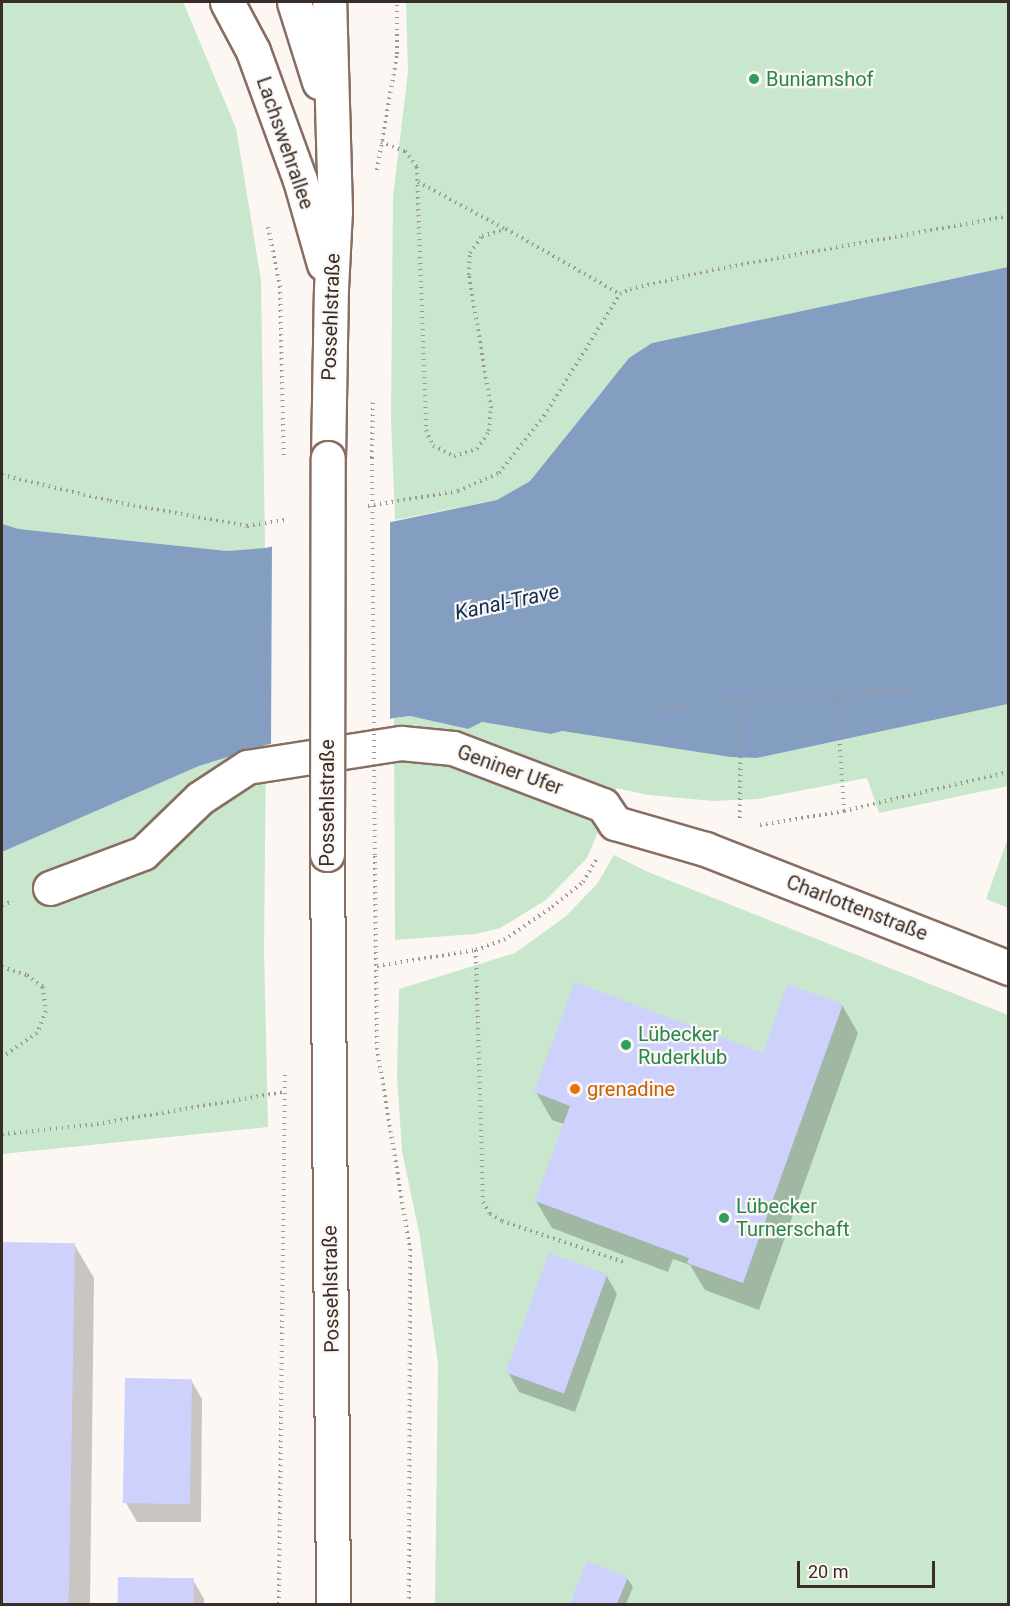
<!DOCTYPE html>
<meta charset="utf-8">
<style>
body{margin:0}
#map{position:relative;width:1010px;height:1606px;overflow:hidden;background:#fdf7f4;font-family:Roboto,sans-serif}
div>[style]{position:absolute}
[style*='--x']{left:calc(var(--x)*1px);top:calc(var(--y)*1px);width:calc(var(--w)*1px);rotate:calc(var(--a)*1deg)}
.green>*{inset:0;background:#c8e7cc}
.water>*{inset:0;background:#849ec1}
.pier>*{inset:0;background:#fdf7f4}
.shadow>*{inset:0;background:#0003}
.building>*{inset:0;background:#ced1fc;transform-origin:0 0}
.path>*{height:4px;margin-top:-2px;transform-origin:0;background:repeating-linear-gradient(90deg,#9f9792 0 1.5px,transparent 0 6px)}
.roads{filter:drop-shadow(2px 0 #886e61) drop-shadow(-2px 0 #886e61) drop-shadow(0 2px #886e61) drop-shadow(0 -2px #886e61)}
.minor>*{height:33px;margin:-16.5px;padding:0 16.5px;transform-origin:16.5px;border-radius:16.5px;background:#fff}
.major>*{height:33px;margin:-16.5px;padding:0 16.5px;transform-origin:16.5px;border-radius:16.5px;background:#fff}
.path-bridge>*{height:4px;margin-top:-2px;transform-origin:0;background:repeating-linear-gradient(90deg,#9f9792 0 1.5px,transparent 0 6px)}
.bridges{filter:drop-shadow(2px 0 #886e61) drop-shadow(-2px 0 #886e61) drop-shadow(0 2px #886e61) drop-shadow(0 -2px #886e61)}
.major-bridge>*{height:33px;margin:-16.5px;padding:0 16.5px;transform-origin:16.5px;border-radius:16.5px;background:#fff}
.dots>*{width:16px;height:16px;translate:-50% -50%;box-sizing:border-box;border:3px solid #fdf7f4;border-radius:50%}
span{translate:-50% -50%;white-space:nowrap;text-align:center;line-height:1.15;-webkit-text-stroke:4.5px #fdf7f4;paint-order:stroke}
.leisure-label{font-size:20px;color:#27864d}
.left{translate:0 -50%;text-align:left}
.street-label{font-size:20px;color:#382d27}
.food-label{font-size:20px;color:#c56008}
.water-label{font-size:21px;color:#0b2f5b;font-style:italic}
.frame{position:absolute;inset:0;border:3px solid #382d27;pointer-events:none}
.scale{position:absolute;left:797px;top:1561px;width:138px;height:27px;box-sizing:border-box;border:3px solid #382d27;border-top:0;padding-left:8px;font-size:18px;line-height:21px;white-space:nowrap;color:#382d27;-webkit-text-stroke:4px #fdf7f4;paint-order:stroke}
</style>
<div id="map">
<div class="green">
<i style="clip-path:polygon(2px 2px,183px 2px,236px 128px,261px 280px,265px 548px,227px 551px,19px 529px,2px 524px)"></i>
<i style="clip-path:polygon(406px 2px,1008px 2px,1008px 267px,652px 343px,606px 386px,530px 481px,497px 500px,395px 520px,391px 420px,393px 196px,408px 72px)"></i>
<i style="clip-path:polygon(1008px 704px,1008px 786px,879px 813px,867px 778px,757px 799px,713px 801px,648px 795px,617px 788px,587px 858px,546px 900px,500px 928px,475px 934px,395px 940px,394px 718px,410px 716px,467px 729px,481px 722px,551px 734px,562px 731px,730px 757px,757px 758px)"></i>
<i style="clip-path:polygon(266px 745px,264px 950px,268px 1127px,2px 1154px,2px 852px,199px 766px)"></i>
<i style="clip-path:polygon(1008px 838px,1008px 908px,986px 899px)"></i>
<i style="clip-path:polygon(614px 855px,648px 872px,1008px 1015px,1008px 1604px,435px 1604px,438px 1363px,420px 1237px,402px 1151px,397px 1076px,399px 989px,515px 953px,565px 917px,597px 884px)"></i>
</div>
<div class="water">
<i style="clip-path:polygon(1008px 267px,1008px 704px,757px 758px,730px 757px,562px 731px,551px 734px,482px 722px,468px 729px,410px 716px,394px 718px,266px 745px,199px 766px,2px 852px,2px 524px,19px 529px,227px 551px,265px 548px,497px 500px,530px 481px,629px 358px,652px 343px)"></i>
</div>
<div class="pier">
<i style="clip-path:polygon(390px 518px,390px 722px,271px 747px,272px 543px)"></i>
</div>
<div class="shadow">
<i style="clip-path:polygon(842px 1005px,858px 1033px,759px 1310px,705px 1290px,690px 1265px,673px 1259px,668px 1272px,552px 1228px,536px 1201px,564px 1124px,552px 1120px,536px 1092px,763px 1054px)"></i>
<i style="clip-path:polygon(2px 1244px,74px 1244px,94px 1278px,90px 1604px,2px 1604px)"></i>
<i style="clip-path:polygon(606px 1275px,617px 1294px,575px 1412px,519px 1392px,508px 1372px)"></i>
<i style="clip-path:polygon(191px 1380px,202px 1399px,201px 1522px,137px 1522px,126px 1503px)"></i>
<i style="clip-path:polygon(588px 1563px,627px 1578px,633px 1587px,626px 1604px,572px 1604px)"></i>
<i style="clip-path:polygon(119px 1578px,193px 1580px,204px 1599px,204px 1604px,119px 1604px)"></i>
</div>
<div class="building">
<i style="clip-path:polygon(575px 982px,763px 1053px,787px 984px,843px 1004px,743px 1283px,687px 1263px,689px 1258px,535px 1201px,570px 1106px,534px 1092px)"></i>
<i style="left:2px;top:1242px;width:73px;height:362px;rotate:1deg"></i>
<i style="left:549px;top:1253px;width:62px;height:127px;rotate:20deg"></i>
<i style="left:125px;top:1378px;width:67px;height:125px;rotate:1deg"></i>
<i style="clip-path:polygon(587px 1561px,628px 1577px,617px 1604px,570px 1604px)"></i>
<i style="left:118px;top:1577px;width:76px;height:27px;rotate:1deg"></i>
</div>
<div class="path">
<i style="--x:381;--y:142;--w:26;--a:21"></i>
<i style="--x:405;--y:151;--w:20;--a:53"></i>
<i style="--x:417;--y:167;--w:263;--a:88"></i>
<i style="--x:426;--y:430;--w:17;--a:66"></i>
<i style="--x:433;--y:446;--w:23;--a:25"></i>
<i style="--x:454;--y:456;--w:24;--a:-17"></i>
<i style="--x:477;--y:449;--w:22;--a:-56"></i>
<i style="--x:489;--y:431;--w:23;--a:-85"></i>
<i style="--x:491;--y:408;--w:135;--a:-99.4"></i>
<i style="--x:469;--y:275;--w:22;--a:-87"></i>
<i style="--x:470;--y:253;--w:21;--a:-55"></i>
<i style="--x:482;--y:236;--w:25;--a:-16"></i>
<i style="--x:506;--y:229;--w:131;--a:29.7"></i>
<i style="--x:377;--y:170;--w:118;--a:-80.2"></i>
<i style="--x:397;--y:54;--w:52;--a:-90"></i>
<i style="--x:418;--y:182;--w:99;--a:28.4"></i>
<i style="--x:268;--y:227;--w:60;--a:78.5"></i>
<i style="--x:280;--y:286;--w:172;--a:88.7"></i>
<i style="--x:372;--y:458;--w:56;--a:-89"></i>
<i style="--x:2;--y:475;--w:111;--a:13.5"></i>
<i style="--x:110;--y:501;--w:139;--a:10.3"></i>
<i style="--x:247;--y:526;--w:39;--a:-9"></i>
<i style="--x:368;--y:506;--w:91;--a:-9.5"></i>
<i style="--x:458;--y:491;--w:45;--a:-23.7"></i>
<i style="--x:499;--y:473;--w:73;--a:-51.7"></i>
<i style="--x:544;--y:416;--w:144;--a:-58.1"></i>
<i style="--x:620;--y:294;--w:11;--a:-27"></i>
<i style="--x:630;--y:289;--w:84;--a:-13"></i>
<i style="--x:712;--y:270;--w:301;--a:-10.3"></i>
<i style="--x:837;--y:696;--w:115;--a:86.5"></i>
<i style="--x:662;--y:707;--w:256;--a:-4"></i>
<i style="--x:740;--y:818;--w:115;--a:-89.5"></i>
<i style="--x:760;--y:825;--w:85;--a:-9.5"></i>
<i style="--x:844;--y:811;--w:169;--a:-13.4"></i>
<i style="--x:375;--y:856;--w:192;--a:89.4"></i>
<i style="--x:377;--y:1048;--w:204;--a:80.7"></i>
<i style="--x:410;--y:1249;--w:355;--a:90.2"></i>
<i style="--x:2;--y:905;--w:12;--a:-20"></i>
<i style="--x:476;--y:950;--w:252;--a:88.4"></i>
<i style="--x:483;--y:1202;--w:14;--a:60"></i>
<i style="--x:490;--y:1214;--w:14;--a:30"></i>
<i style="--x:502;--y:1221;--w:132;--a:18.6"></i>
<i style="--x:377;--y:966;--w:100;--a:-9.2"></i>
<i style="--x:476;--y:950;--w:30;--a:-20"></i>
<i style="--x:504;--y:940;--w:58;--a:-34.5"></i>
<i style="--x:552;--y:907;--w:40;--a:-39"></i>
<i style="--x:583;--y:882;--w:29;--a:-59"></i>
<i style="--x:2;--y:967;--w:26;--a:18"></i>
<i style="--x:27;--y:975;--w:20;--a:37"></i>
<i style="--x:43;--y:987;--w:24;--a:83"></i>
<i style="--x:46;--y:1011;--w:24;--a:112"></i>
<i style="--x:37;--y:1033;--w:42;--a:145.6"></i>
<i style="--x:2;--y:1134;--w:89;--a:-5.8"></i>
<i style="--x:91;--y:1125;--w:197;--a:-9.7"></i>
<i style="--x:279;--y:1604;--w:533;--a:-89.36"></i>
</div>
<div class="roads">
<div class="minor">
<i style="--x:50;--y:888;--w:99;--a:-20.6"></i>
<i style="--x:143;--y:853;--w:79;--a:-44"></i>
<i style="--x:200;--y:798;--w:56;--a:-33.4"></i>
<i style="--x:247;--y:767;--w:156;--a:-8.9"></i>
<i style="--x:401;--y:743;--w:52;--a:5.5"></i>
<i style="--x:453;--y:748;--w:160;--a:20.8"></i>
<i style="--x:603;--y:805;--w:22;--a:56"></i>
<i style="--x:615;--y:823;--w:94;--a:16.1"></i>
<i style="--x:705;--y:849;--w:326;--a:21.4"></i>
</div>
<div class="major">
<i style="--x:227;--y:2;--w:55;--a:62"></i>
<i style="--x:253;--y:51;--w:137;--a:70"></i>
<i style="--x:300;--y:180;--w:87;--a:74.1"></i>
<i style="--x:294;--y:2;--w:84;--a:72.6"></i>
<i style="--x:328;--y:458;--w:169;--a:-89"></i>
<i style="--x:331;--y:289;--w:78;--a:-87.1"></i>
<i style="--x:335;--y:211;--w:209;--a:-91.6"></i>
<i style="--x:327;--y:854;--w:750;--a:89.54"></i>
</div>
</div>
<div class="path-bridge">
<i style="--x:372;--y:458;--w:398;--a:89.6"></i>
</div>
<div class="bridges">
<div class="major-bridge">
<i style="--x:327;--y:854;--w:396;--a:-89.9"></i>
</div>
</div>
<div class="dots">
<i style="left:754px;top:79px;background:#2e9e5b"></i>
<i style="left:626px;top:1045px;background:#2e9e5b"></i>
<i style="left:575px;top:1089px;background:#e8710a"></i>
<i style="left:724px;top:1218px;background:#2e9e5b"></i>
</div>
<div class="leisure-label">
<span class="left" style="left:766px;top:79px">Buniamshof</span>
<span class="left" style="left:638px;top:1046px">Lübecker<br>Ruderklub</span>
<span class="left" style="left:736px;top:1218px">Lübecker<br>Turnerschaft</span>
</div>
<div class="street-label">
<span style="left:285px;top:143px;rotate:71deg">Lachswehrallee</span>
<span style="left:331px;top:317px;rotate:-88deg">Possehlstraße</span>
<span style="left:510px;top:770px;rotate:20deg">Geniner Ufer</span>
<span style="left:327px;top:803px;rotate:-90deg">Possehlstraße</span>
<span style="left:857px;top:908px;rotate:21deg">Charlottenstraße</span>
<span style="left:331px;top:1289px;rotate:-91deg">Possehlstraße</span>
</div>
<div class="food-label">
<span class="left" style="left:587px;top:1089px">grenadine</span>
</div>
<div class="water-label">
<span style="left:507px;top:602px;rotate:-12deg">Kanal-Trave</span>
</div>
<div class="frame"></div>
<div class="scale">20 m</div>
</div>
